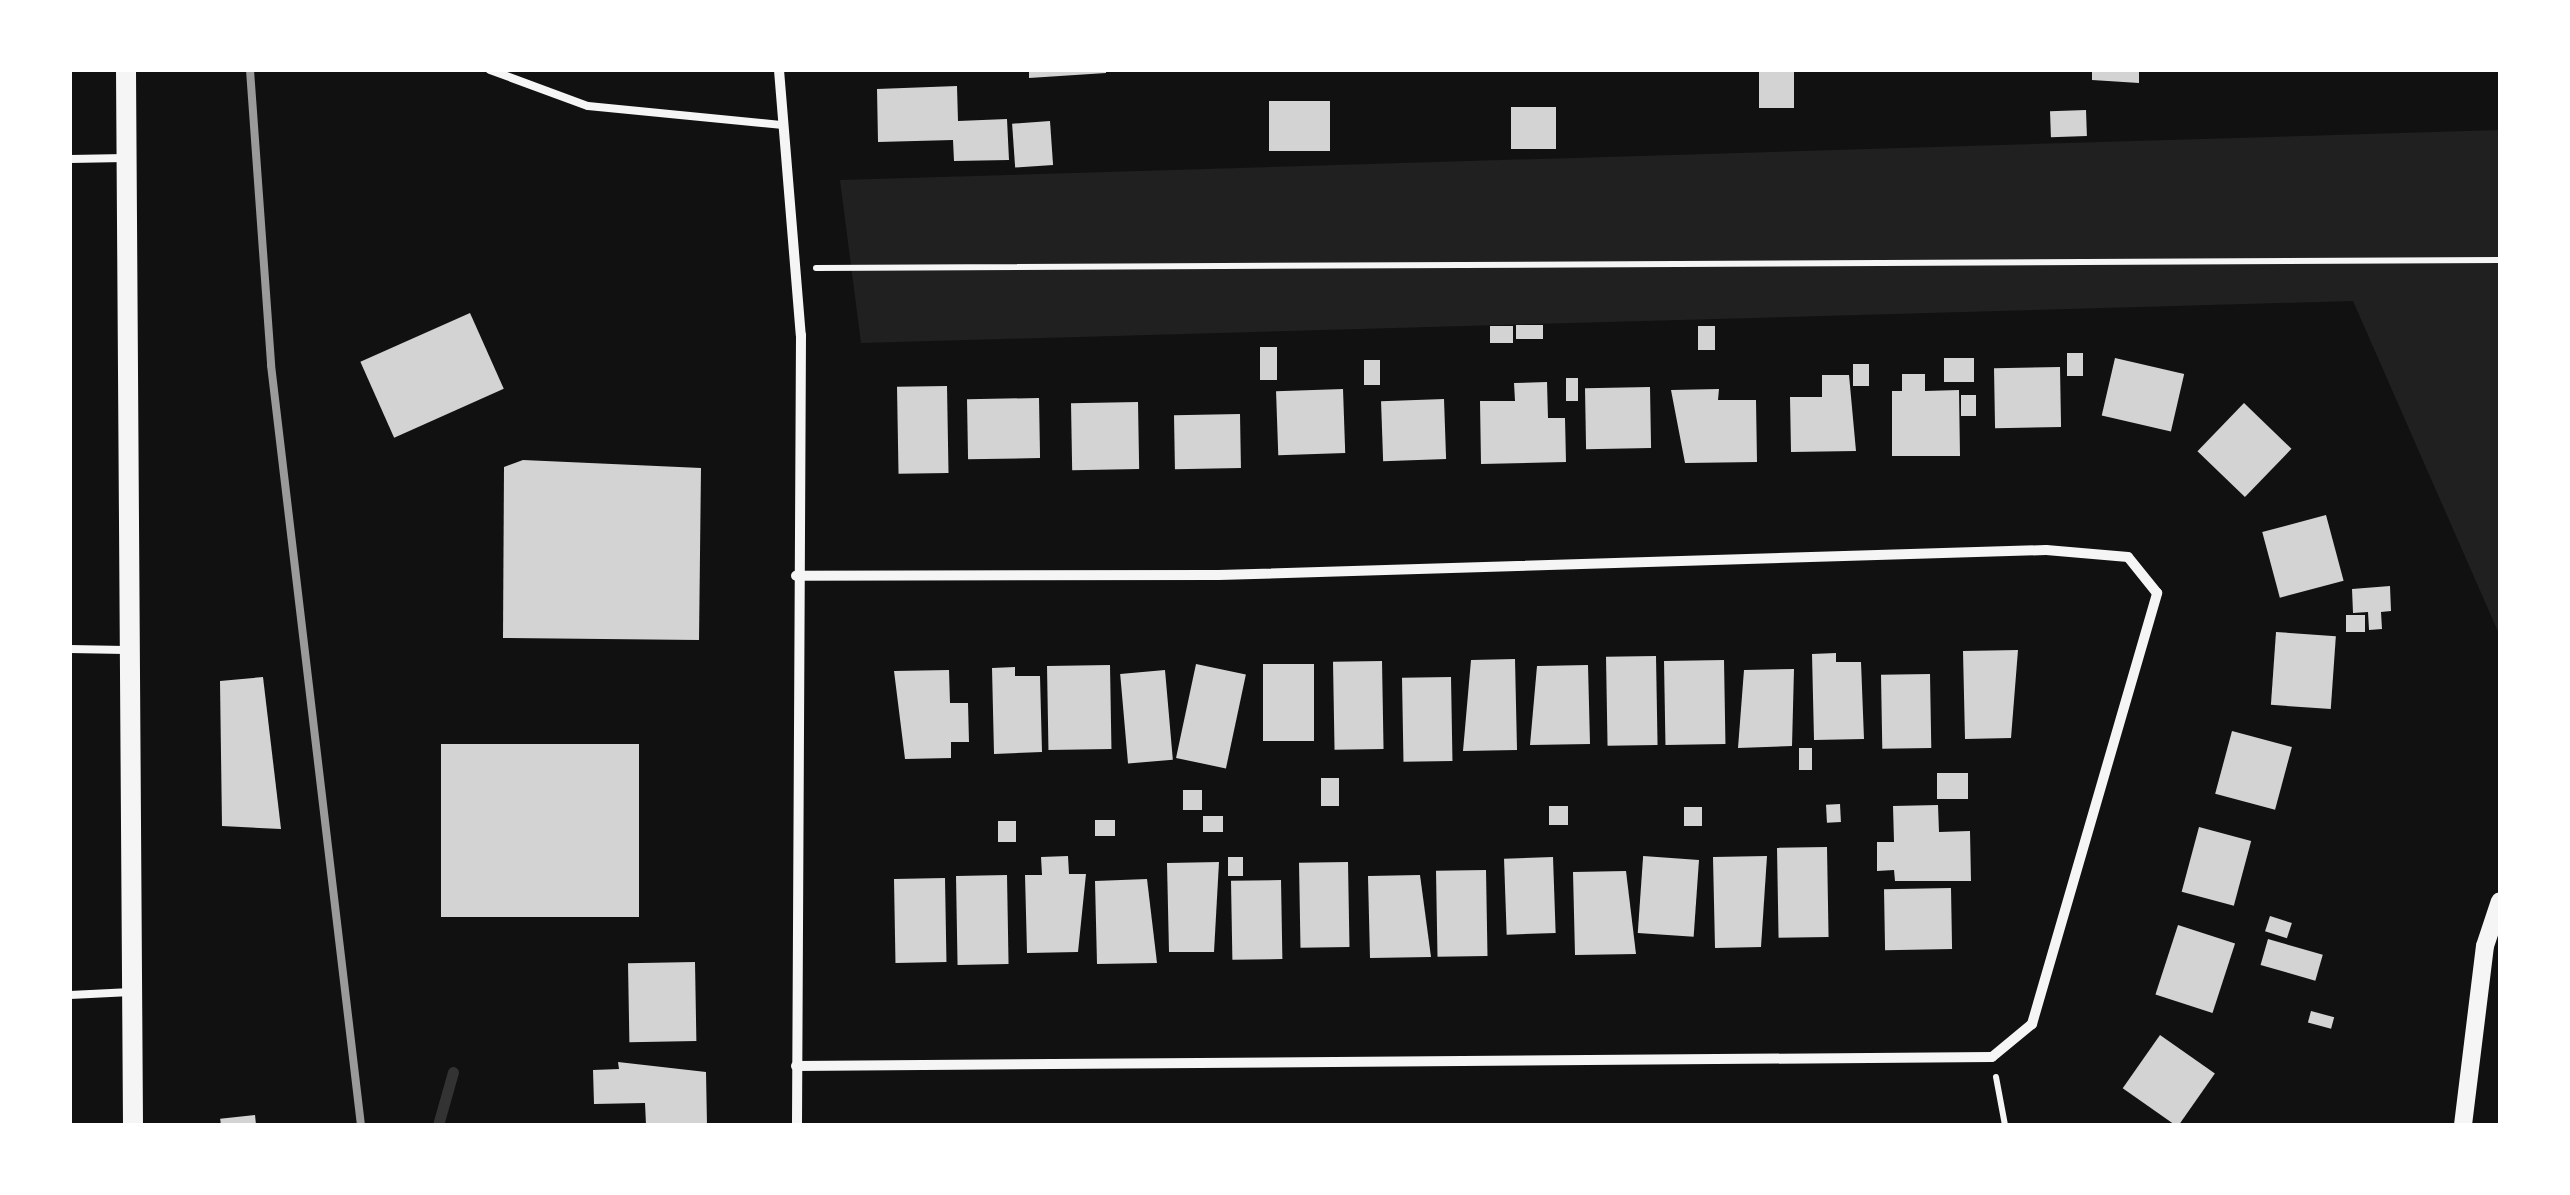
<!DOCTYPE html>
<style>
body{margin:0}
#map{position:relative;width:2570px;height:1195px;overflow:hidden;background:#111;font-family:"Work Sans",sans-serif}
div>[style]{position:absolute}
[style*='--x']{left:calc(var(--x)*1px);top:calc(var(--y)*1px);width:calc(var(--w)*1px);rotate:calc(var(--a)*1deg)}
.green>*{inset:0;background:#202020}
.stream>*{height:11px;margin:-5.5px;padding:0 5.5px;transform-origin:5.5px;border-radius:5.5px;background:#333}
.building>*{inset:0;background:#d3d3d3;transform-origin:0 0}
.path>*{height:6px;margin:-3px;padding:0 3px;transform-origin:3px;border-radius:3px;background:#f5f5f5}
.service>*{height:8px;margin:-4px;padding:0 4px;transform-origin:4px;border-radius:4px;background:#f5f5f5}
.minor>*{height:10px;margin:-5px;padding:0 5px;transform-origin:5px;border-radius:5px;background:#f5f5f5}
.tertiary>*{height:18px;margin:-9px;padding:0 9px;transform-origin:9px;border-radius:9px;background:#f5f5f5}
.secondary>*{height:20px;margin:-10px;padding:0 10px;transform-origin:10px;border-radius:10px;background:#f5f5f5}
.rail>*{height:8px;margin:-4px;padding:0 4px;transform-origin:4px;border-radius:4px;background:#9a9a9a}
span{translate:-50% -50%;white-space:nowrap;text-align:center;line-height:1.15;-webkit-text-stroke:10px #fff;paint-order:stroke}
.frame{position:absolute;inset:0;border:72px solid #fff;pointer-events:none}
</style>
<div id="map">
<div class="green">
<i style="clip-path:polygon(2500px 130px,2500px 636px,2353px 301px,861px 343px,840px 180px)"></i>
</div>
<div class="stream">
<i style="--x:438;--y:1125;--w:55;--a:-74.2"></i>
</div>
<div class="building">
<i style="clip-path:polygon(1029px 70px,1106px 70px,1106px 73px,1029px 78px)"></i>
<i style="left:1759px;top:70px;width:35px;height:38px"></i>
<i style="clip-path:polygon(2092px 70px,2139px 70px,2139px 83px,2092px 80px)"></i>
<i style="clip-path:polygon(957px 86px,958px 121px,1007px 119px,1009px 160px,954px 161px,953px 140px,878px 142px,877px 89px)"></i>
<i style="left:1330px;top:101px;width:50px;height:61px;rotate:90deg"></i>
<i style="left:1511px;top:107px;width:45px;height:42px"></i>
<i style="left:2086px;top:110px;width:26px;height:36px;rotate:88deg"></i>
<i style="left:1050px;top:121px;width:44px;height:38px;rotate:86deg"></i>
<i style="left:470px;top:313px;width:83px;height:120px;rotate:66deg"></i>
<i style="left:1516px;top:325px;width:27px;height:14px"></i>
<i style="left:1513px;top:326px;width:17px;height:23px;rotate:90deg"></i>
<i style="left:1698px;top:326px;width:17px;height:24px"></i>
<i style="left:1260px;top:347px;width:17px;height:33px"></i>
<i style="left:2067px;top:353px;width:16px;height:23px"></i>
<i style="left:1944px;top:358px;width:30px;height:24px"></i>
<i style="left:2115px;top:358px;width:71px;height:59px;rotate:13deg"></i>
<i style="left:1364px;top:360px;width:16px;height:25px"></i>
<i style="left:1853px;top:364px;width:16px;height:22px"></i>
<i style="left:2060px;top:367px;width:60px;height:66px;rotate:89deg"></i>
<i style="clip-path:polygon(1902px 374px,1925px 374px,1925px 391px,1959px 390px,1960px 456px,1892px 456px,1892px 391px,1902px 391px)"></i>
<i style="clip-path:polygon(1822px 375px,1849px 375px,1856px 451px,1791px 452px,1790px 397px,1822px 397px)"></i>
<i style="left:1578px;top:378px;width:23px;height:12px;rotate:90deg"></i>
<i style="clip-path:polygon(1547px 382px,1548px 418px,1565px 418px,1566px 462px,1481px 464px,1480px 401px,1515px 401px,1514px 383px)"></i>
<i style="left:947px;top:386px;width:87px;height:50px;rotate:89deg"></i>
<i style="left:1650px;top:387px;width:61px;height:65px;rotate:89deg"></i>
<i style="left:1343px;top:389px;width:64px;height:67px;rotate:88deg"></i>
<i style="clip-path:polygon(1719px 389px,1718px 400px,1756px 400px,1757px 462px,1685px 463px,1671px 390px)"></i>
<i style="left:1961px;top:395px;width:15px;height:21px"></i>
<i style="left:1039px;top:398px;width:60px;height:72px;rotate:89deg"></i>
<i style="left:1444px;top:399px;width:60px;height:63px;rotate:88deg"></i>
<i style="left:1138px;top:402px;width:67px;height:67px;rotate:89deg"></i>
<i style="left:2244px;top:403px;width:66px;height:67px;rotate:44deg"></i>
<i style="left:1240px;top:414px;width:54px;height:66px;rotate:89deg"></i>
<i style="clip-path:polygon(523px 460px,701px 468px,699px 640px,503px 638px,504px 467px)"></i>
<i style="left:2326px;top:515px;width:68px;height:66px;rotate:75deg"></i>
<i style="clip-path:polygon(2390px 586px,2391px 611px,2381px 612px,2382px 629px,2369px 630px,2368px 612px,2353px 613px,2352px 589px)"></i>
<i style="left:2365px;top:615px;width:17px;height:19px;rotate:90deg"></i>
<i style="left:2276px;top:632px;width:60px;height:73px;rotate:4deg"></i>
<i style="clip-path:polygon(2018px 650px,2011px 738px,1965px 739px,1963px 651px)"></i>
<i style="clip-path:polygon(1836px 653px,1836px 662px,1861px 662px,1864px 739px,1814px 740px,1812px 654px)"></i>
<i style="left:1656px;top:656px;width:89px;height:50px;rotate:89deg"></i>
<i style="clip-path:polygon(1515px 659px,1517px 750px,1463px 751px,1471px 660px)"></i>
<i style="left:1724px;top:660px;width:84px;height:60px;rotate:89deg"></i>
<i style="left:1382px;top:661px;width:88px;height:49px;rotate:89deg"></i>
<i style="left:1196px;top:664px;width:51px;height:96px;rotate:12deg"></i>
<i style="left:1314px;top:664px;width:77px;height:51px;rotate:90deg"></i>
<i style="left:1110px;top:665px;width:84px;height:63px;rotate:89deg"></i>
<i style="clip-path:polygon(1588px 665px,1590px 744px,1530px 745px,1537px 666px)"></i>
<i style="clip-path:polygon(1015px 667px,1015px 676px,1040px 676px,1042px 752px,994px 754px,992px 668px)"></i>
<i style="clip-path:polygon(1794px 669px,1792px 746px,1738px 748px,1744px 670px)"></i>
<i style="clip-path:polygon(949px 670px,950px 703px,968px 703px,969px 742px,951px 742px,951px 758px,905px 759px,894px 671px)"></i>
<i style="left:1165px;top:670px;width:90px;height:45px;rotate:85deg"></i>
<i style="left:1930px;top:674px;width:74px;height:49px;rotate:89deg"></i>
<i style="clip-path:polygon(263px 677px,281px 829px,222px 826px,220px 681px)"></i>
<i style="left:1451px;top:677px;width:84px;height:49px;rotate:89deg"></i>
<i style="left:2232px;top:731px;width:62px;height:65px;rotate:15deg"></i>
<i style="left:441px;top:744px;width:198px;height:173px"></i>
<i style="left:1799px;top:748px;width:13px;height:22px"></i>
<i style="left:1937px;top:773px;width:31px;height:26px"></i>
<i style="left:1321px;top:778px;width:18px;height:28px"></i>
<i style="left:1183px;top:790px;width:19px;height:20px"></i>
<i style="left:1840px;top:804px;width:18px;height:14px;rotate:87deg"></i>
<i style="clip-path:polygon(1938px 805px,1939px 832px,1970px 831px,1971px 881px,1895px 881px,1894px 870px,1877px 871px,1877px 842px,1894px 842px,1893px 806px)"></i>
<i style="left:1568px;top:806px;width:19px;height:19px;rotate:90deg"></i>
<i style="left:1684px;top:807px;width:18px;height:19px"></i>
<i style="left:1203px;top:816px;width:20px;height:16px"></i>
<i style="left:1095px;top:820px;width:20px;height:16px"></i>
<i style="left:998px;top:821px;width:18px;height:21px"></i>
<i style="left:2199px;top:827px;width:54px;height:67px;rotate:15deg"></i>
<i style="left:1827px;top:847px;width:90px;height:50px;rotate:89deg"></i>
<i style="clip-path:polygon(1068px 856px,1069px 874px,1086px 874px,1078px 952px,1027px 953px,1025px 875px,1042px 875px,1041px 857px)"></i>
<i style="clip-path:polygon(1767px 856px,1761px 947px,1715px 948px,1713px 857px)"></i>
<i style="left:1243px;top:857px;width:19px;height:15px;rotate:90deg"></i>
<i style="left:1553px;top:857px;width:76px;height:49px;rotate:88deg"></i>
<i style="left:1699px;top:860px;width:77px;height:56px;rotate:94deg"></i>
<i style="clip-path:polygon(1219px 862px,1214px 952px,1169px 952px,1167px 863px)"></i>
<i style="left:1348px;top:862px;width:85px;height:49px;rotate:89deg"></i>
<i style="left:1486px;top:870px;width:86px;height:50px;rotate:89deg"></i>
<i style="clip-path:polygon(1626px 871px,1636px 954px,1575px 955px,1573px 872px)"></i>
<i style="left:1007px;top:875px;width:89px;height:51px;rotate:89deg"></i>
<i style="clip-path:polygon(1420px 875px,1431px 957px,1370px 958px,1368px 876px)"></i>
<i style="left:945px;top:878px;width:84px;height:51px;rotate:89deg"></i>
<i style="clip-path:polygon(1147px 879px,1157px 963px,1097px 964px,1095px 881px)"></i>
<i style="left:1281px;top:880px;width:79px;height:50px;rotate:89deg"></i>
<i style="left:1951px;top:888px;width:61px;height:67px;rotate:89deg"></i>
<i style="left:2270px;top:916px;width:23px;height:16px;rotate:18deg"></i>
<i style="left:2178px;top:925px;width:60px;height:73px;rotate:18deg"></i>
<i style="left:2268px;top:939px;width:57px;height:27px;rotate:16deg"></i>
<i style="left:695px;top:962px;width:79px;height:67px;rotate:89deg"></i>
<i style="left:2311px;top:1011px;width:24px;height:12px;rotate:15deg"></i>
<i style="left:2160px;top:1035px;width:67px;height:65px;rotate:35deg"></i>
<i style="clip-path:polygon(618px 1062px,706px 1072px,707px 1125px,646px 1125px,645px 1103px,594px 1104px,593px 1070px,619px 1069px)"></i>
<i style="left:255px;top:1115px;width:10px;height:35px;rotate:84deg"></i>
</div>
<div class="path">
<i style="--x:816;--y:268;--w:1684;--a:-0.27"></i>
<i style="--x:1996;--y:1077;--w:49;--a:79.4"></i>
</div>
<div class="service">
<i style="--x:490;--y:70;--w:104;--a:20.2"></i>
<i style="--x:588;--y:106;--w:196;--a:5.6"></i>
<i style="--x:70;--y:159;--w:55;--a:-1"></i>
<i style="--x:70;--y:649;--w:55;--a:1"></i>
<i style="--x:70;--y:995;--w:61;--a:-2.8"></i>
</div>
<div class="minor">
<i style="--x:779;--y:70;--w:266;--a:85.3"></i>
<i style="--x:801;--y:335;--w:790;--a:90.29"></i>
<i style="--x:796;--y:1066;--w:1196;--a:-0.43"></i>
<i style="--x:1992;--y:1057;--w:52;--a:-39.5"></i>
<i style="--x:2032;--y:1024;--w:449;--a:-73.8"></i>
<i style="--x:2157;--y:593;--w:46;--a:-128.9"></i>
<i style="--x:2128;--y:557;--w:82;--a:-175.1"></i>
<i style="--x:2046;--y:550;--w:828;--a:178.27"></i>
<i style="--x:1218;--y:575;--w:422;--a:179.9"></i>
</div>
<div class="tertiary">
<i style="--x:2463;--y:1125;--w:180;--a:-83"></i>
<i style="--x:2485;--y:946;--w:47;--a:-71.6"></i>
</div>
<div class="secondary">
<i style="--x:126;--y:70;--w:1055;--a:89.62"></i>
</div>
<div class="rail">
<i style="--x:250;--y:70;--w:296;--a:85.9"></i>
<i style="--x:271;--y:365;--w:765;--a:83.25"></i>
</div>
<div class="frame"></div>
</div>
